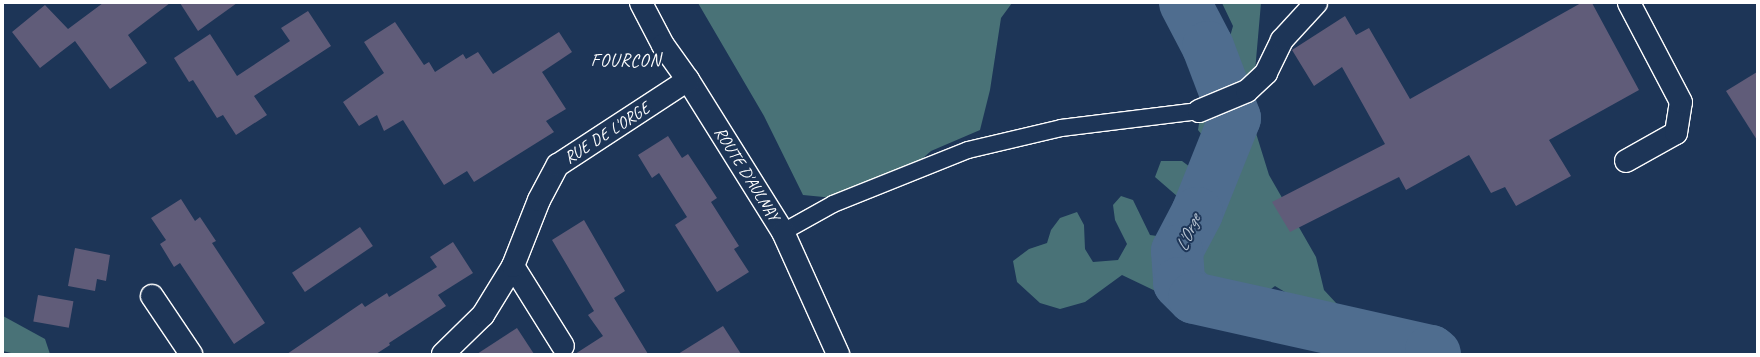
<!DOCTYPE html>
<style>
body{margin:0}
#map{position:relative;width:1760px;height:357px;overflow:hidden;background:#1d3557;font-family:Caveat,sans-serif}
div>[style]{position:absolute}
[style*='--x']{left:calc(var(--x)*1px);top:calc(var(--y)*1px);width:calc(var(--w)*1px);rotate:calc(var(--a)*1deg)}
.green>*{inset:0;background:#497277}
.river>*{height:52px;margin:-26px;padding:0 26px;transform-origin:26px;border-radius:26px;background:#4f6d8f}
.building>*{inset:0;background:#605c79;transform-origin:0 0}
.roads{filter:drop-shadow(1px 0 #fff) drop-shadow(-1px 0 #fff) drop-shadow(0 1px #fff) drop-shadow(0 -1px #fff)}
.lane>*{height:16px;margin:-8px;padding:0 8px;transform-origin:8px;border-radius:8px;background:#1d3557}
.street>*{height:22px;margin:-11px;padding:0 11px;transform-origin:11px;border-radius:11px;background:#1d3557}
span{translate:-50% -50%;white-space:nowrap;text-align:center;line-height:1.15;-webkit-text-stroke:4px #1d3557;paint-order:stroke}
.street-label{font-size:17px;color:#fff}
.neighbourhood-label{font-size:18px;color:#fff;letter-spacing:1px}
.water-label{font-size:18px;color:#b9c5d2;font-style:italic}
.frame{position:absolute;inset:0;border:4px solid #fff;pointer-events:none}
</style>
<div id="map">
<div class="green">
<i style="clip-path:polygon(698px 3px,1012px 3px,1001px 18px,990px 90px,980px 130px,931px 151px,907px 172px,834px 198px,803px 195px,764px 116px)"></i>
<i style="clip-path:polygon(1222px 3px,1261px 3px,1251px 117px,1269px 175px,1316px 257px,1324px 290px,1337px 304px,1332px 320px,1319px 322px,1303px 303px,1275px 286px,1260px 297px,1208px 286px,1168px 297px,1122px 275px,1085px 302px,1060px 309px,1040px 303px,1017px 282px,1013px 261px,1029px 249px,1047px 243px,1051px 230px,1060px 218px,1077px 212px,1084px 225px,1085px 249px,1093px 262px,1118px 260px,1127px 244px,1115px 220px,1113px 205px,1121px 196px,1133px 200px,1150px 235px,1164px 237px,1176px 226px,1185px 203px,1155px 177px,1161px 161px,1182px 161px,1198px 173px,1209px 190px,1219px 194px,1230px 185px,1227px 166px,1198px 130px,1200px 117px,1215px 102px,1218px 79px,1233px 26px)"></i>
<i style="clip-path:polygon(3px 316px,45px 339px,50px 354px,15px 354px,3px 351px)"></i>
</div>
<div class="river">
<i style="--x:1185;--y:3;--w:50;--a:62.4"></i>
<i style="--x:1208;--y:47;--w:76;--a:69.2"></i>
<i style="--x:1235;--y:118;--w:102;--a:111.8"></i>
<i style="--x:1197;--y:213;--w:43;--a:117.8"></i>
<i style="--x:1177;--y:251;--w:32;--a:86"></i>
<i style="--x:1179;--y:283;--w:21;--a:45"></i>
<i style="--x:1194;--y:298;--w:243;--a:12.6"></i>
<i style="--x:1431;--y:351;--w:5;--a:37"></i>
</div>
<div class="building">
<i style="clip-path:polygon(103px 3px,170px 3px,128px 35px,147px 63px,110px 89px,75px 41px,40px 68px,12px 32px,45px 5px,68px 29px)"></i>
<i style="clip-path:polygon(180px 3px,237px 3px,198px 31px)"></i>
<i style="clip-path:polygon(1581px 3px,1592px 3px,1639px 90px,1549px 140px,1571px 176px,1516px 206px,1505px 187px,1491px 193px,1469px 155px,1406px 190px,1399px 177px,1290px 232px,1272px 202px,1385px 144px,1342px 67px,1314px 86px,1292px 50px,1345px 16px,1356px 35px,1369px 28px,1410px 99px)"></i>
<i style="clip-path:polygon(308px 11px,331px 46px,254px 96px,267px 115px,236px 135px,223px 115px,217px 118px,193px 80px,189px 82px,174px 58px,210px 34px,237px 76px,290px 41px,281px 28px)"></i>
<i style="clip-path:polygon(395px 22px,424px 65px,429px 62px,435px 72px,463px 54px,466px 59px,478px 52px,493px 74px,559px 32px,572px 52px,542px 72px,566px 109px,546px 121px,554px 132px,474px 182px,467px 171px,444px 185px,403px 120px,384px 131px,377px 115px,359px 126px,343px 102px,384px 73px,364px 42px)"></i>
<i style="clip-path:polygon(1757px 72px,1757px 140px,1726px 91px)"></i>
<i style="clip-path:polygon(668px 136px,682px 158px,688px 154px,717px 198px,711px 202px,739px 246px,734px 249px,749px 272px,717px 292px,675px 225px,687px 217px,659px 173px,652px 178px,638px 155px)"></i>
<i style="clip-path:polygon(181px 199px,195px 221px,200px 217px,216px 241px,212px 243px,265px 323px,234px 344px,180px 263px,174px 267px,160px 244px,166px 240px,151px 218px)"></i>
<i style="clip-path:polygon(584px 220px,625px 291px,614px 298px,648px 354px,575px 354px,603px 336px,588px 315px,594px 311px,552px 240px)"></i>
<i style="left:360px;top:227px;width:23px;height:82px;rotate:56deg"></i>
<i style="clip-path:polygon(453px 242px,473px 273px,438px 295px,446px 306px,389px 343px,390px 345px,376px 354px,287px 354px,362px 303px,365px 307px,387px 293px,389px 297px,437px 267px,430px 257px)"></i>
<i style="clip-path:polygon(75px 248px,110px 255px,106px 281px,97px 279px,95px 291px,68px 286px)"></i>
<i style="left:38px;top:295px;width:36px;height:27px;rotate:10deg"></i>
<i style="clip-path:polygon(723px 326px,741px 354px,678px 354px)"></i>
<i style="clip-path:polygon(517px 328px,534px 354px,477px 354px)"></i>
</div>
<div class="roads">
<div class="lane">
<i style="--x:783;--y:232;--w:57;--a:-29.2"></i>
<i style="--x:833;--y:204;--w:145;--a:-21.8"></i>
<i style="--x:968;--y:150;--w:96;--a:-13.3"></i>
<i style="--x:1061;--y:128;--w:139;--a:-7"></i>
</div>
<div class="street">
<i style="--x:641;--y:3;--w:47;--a:62.4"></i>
<i style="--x:663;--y:45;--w:43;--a:54.5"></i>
<i style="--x:688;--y:80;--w:179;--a:58"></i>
<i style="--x:783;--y:232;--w:134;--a:65.7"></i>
<i style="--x:1199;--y:111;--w:52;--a:-22.6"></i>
<i style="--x:1247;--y:91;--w:26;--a:-43"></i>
<i style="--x:1266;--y:73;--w:37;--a:-64"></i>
<i style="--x:1282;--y:40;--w:50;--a:-47.4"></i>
<i style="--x:1626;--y:161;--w:57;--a:-29.2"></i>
<i style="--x:1676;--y:133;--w:31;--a:-81"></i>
<i style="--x:1681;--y:102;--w:112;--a:-117.7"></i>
<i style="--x:513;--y:266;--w:94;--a:58"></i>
<i style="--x:152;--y:296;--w:70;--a:56.1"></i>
<i style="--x:443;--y:354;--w:56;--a:-44.3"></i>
<i style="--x:483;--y:315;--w:57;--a:-58.5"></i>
<i style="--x:513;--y:266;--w:71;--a:-68.5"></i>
<i style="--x:539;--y:200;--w:40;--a:-62"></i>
<i style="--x:558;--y:165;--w:155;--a:-33.2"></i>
</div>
</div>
<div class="street-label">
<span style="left:607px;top:133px;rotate:-33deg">RUE DE L'ORGE</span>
<span style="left:747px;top:174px;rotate:58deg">ROUTE D'AULNAY</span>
</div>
<div class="neighbourhood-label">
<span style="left:626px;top:60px">FOURCON</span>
</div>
<div class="water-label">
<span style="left:1188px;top:233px;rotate:-67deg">L'Orge</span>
</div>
<div class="frame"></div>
</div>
